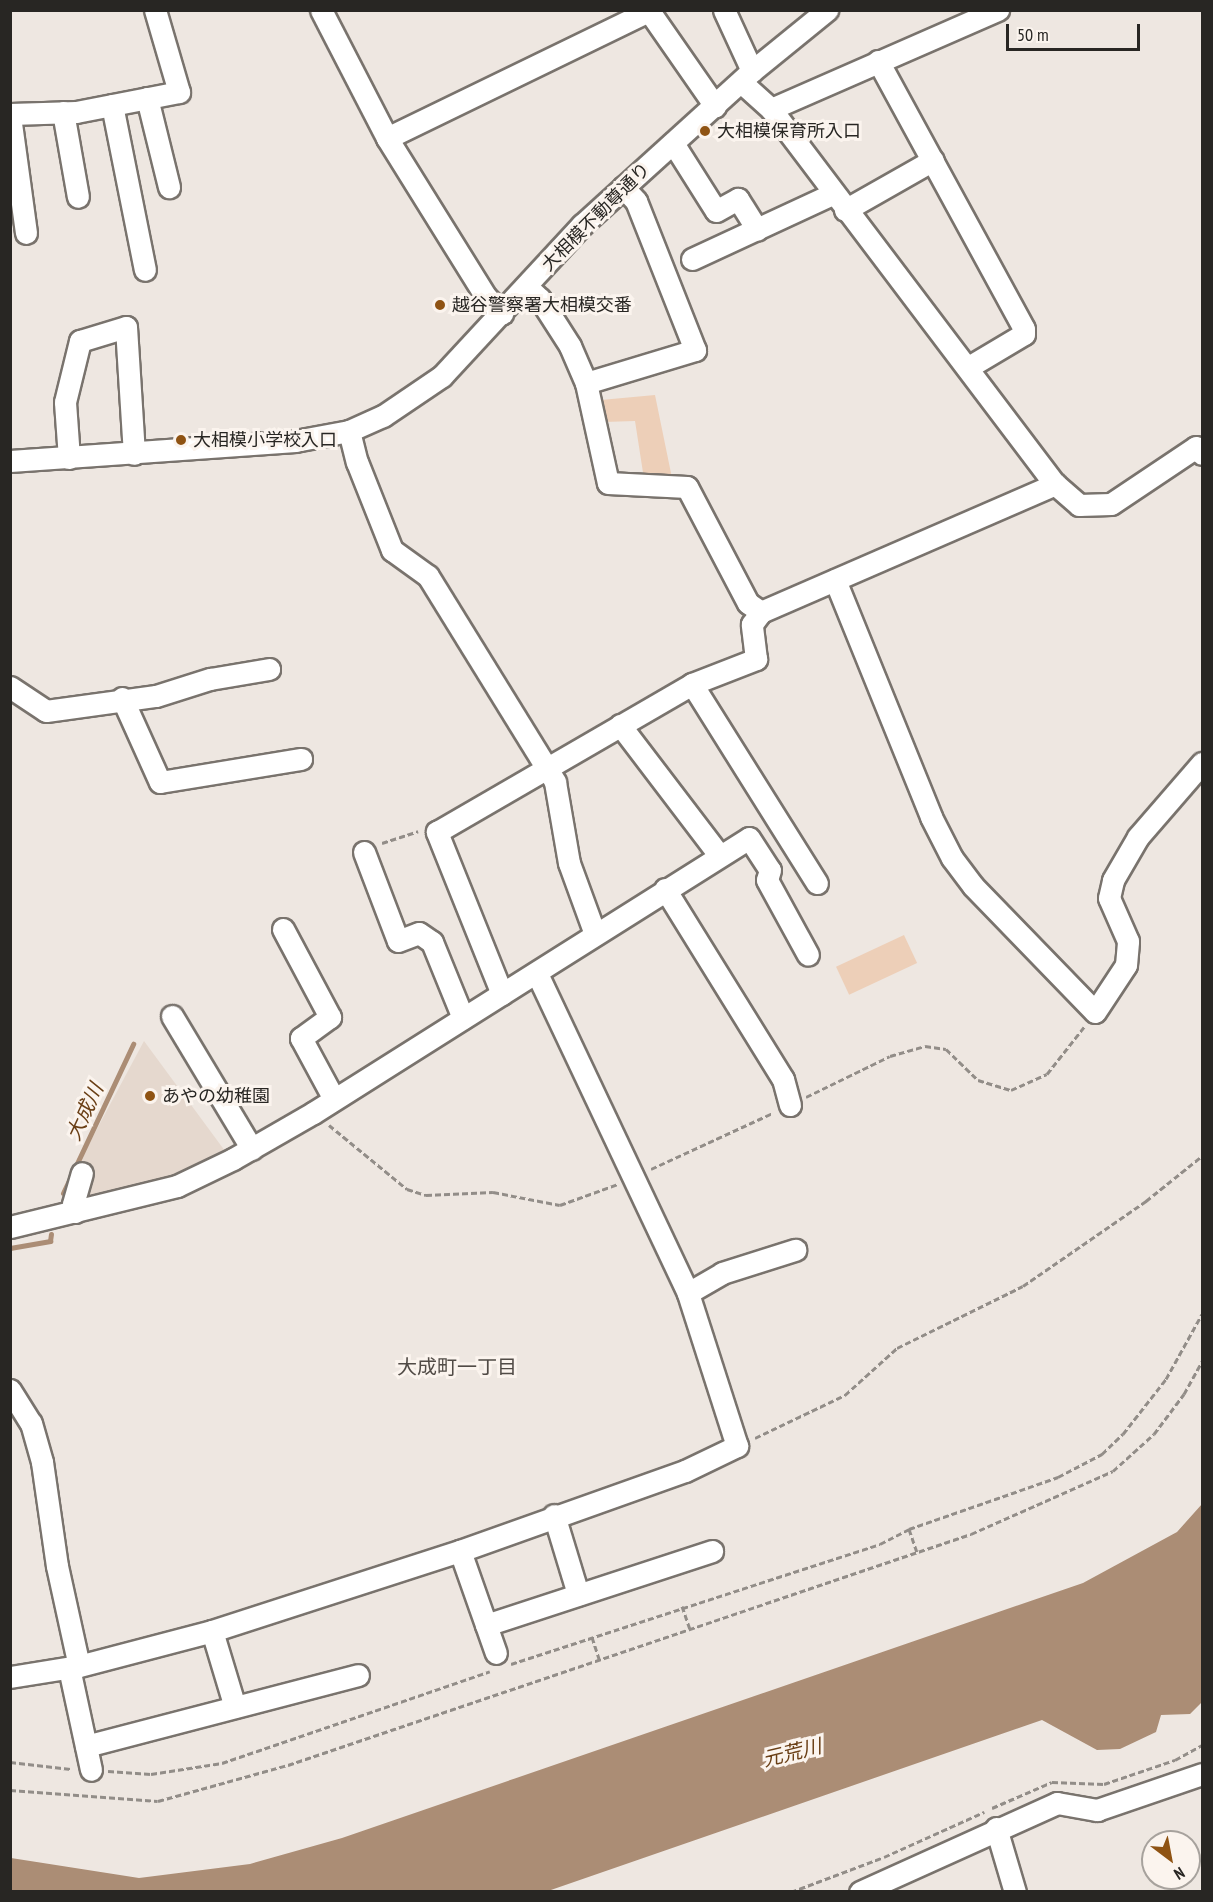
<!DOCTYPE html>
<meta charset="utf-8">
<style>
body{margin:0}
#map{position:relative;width:1213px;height:1902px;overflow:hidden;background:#eee7e1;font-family:"PT Sans Narrow","Noto Sans JP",sans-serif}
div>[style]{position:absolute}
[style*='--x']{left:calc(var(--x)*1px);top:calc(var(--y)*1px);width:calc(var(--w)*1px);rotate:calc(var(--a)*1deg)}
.built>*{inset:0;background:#e5d8ce}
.green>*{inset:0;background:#edcfb8;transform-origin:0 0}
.water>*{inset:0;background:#ab8d75}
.stream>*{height:5px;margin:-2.5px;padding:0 2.5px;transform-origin:2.5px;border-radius:2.5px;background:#ab8d75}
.path>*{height:3px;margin-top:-1.5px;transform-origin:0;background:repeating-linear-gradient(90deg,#928d88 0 6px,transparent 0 9px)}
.roads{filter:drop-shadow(2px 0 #79736d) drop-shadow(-2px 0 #79736d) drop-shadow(0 2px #79736d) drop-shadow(0 -2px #79736d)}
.minor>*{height:21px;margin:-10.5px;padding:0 10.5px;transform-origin:10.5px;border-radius:10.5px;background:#fff}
.dots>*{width:16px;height:16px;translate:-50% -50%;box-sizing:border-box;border:3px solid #fbf4ee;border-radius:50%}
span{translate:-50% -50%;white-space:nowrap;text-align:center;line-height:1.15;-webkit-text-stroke:6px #fbf4ee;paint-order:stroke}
.poi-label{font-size:18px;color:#282623}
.left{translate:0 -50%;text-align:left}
.street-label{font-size:18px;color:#282623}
.water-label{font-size:20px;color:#6a3f16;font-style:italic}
.neighbourhood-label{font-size:20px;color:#514b46}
.frame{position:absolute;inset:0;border:12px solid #282623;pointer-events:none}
.north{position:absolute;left:1141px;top:1830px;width:60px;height:60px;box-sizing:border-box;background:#fbf4ee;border:2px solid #a7a29d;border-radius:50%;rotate:148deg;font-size:16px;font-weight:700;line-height:24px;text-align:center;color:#282623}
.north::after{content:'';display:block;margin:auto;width:21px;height:27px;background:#8f5313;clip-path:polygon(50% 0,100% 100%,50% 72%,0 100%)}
.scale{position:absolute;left:1006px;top:24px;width:134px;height:27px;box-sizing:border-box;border:3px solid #282623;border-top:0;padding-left:8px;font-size:18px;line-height:21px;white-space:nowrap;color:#282623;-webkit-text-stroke:4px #fbf4ee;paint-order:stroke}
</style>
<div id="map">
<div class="built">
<i style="clip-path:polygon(144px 1041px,225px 1151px,189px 1171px,148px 1187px,81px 1200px,75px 1170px)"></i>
</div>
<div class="green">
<i style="clip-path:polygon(655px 395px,672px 478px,644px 479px,635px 421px,604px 422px,601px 400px)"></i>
<i style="left:904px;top:935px;width:31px;height:75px;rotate:65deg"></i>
</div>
<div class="water">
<i style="clip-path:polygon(1202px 1504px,1202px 1702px,1190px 1714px,1161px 1715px,1156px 1732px,1120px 1749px,1097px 1750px,1042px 1720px,548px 1891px,11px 1891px,11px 1858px,139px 1878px,250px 1864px,342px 1838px,1083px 1583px,1177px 1532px)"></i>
</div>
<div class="stream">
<i style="--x:63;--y:1193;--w:165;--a:-64.8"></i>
<i style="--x:10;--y:1248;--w:41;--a:-9.9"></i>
<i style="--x:50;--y:1241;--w:7;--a:-82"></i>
</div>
<div class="path">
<i style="--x:382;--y:843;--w:38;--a:-18"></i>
<i style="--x:806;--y:1097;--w:93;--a:-26"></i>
<i style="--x:890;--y:1056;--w:36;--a:-16"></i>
<i style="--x:925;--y:1046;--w:21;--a:8"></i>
<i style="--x:946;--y:1049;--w:45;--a:44.1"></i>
<i style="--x:978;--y:1080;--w:34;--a:17"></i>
<i style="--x:1011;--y:1090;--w:39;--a:-24"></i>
<i style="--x:1047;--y:1074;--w:60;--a:-51.8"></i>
<i style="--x:329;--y:1125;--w:101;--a:39.4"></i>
<i style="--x:407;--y:1189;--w:20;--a:18"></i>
<i style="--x:426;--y:1195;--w:67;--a:-2.6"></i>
<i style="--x:493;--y:1192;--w:68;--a:11"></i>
<i style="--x:560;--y:1205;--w:62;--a:-19.9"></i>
<i style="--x:651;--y:1169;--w:134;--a:-24.7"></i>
<i style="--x:755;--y:1438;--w:100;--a:-25.5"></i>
<i style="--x:845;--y:1395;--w:70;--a:-42.1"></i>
<i style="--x:897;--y:1348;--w:140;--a:-26.2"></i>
<i style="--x:1023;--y:1286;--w:150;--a:-34.6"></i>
<i style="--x:1146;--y:1201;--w:72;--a:-38.8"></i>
<i style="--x:909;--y:1529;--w:24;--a:71"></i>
<i style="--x:682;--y:1606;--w:24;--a:71"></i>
<i style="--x:592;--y:1637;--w:25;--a:72"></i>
<i style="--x:511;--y:1664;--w:388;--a:-18"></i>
<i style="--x:880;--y:1544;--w:33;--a:-27"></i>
<i style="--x:909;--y:1529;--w:158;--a:-19.2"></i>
<i style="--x:1058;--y:1477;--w:50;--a:-27.6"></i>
<i style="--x:1102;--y:1454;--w:29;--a:-44"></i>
<i style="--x:1123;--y:1434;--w:70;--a:-52"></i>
<i style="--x:1166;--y:1379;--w:74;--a:-61"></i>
<i style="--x:10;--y:1762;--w:61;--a:6.5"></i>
<i style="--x:108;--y:1771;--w:43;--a:4"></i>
<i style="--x:151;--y:1774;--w:72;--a:-8.8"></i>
<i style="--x:222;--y:1763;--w:283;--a:-18.9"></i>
<i style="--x:10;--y:1790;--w:148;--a:4.3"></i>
<i style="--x:158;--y:1801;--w:135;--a:-15.5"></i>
<i style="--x:288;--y:1765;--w:721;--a:-18.69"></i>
<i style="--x:971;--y:1534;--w:155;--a:-23.9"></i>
<i style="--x:1113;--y:1471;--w:55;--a:-42.1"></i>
<i style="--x:1154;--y:1434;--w:50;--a:-53.1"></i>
<i style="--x:1184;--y:1394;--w:38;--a:-61"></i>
<i style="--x:992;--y:1808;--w:65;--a:-23.4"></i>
<i style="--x:1052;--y:1782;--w:52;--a:2.2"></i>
<i style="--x:1104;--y:1784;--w:75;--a:-18.7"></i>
<i style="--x:1175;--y:1760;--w:31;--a:-29"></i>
<i style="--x:791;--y:1892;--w:99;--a:-20.6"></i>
<i style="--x:884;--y:1857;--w:110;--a:-24.2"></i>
</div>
<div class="roads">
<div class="minor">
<i style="--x:321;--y:10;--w:144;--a:62.7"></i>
<i style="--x:387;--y:138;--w:187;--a:58.1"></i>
<i style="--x:486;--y:297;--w:23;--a:45"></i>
<i style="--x:724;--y:10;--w:67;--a:65.3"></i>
<i style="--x:878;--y:61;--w:305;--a:61.4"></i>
<i style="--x:1024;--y:329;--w:5;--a:90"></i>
<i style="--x:1024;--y:334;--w:66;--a:149.2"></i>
<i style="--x:741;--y:82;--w:40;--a:42"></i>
<i style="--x:771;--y:109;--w:470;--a:52.9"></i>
<i style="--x:1055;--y:484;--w:32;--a:41"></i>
<i style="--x:1079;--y:505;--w:32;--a:-2"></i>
<i style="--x:1111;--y:504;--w:102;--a:-33.8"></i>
<i style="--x:1196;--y:447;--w:9;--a:49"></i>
<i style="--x:147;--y:98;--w:92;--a:76.1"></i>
<i style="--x:112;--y:105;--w:168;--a:78.7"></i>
<i style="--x:771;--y:109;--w:248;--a:-23.6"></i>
<i style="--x:63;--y:112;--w:86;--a:80"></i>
<i style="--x:10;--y:114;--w:66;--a:-1.7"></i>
<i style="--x:76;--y:112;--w:105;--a:-11"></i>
<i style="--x:179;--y:92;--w:85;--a:-106.3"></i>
<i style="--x:10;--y:116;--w:118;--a:82.2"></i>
<i style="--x:387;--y:138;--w:291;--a:-25.9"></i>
<i style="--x:649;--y:11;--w:116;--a:55.2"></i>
<i style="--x:673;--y:143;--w:80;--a:57.7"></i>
<i style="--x:716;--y:211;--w:25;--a:-29"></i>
<i style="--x:738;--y:199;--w:36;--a:58"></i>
<i style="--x:845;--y:210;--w:101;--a:-29.6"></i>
<i style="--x:692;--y:259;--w:154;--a:-24.9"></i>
<i style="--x:527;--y:287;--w:18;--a:43"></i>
<i style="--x:540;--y:299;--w:56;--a:57.4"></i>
<i style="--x:570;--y:346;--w:40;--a:66.6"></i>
<i style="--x:586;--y:383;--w:102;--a:77.6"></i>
<i style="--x:608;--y:483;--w:79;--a:2.9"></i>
<i style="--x:687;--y:487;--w:131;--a:62.3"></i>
<i style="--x:748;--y:603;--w:16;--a:35"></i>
<i style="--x:586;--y:383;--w:114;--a:-16.8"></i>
<i style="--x:695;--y:350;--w:160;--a:-111.6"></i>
<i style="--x:636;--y:201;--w:19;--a:-133"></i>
<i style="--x:349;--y:431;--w:32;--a:76"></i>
<i style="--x:357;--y:462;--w:95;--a:68.3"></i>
<i style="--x:392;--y:550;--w:44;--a:35.8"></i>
<i style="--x:428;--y:576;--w:242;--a:58.3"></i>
<i style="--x:555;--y:782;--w:82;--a:80.2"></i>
<i style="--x:569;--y:863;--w:76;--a:69.9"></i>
<i style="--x:69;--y:458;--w:56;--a:-94.1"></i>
<i style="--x:65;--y:402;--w:63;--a:-76.2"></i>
<i style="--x:80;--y:341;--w:48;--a:-16.9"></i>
<i style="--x:126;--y:327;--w:127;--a:86.4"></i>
<i style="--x:10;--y:461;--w:286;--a:-4"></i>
<i style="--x:295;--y:441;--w:55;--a:-10.5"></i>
<i style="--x:349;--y:431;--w:37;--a:-24"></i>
<i style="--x:383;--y:416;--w:71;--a:-34.1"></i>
<i style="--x:442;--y:376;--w:206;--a:-47.2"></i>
<i style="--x:582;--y:225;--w:229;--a:-42.2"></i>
<i style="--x:752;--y:71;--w:97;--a:-39.1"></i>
<i style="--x:835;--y:580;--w:256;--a:67.9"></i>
<i style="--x:931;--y:817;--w:46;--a:62.9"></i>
<i style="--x:952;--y:858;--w:35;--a:53"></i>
<i style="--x:973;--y:886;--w:175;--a:45.9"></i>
<i style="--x:1095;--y:1012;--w:56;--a:-56.6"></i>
<i style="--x:1126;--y:965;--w:24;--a:-85"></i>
<i style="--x:1128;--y:941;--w:47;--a:-113.8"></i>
<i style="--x:1109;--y:898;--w:18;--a:-77"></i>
<i style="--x:1113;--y:880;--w:50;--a:-59.8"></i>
<i style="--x:1138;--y:837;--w:98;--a:-49.1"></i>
<i style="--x:692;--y:684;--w:235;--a:57.9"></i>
<i style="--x:10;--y:687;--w:43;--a:33.7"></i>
<i style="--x:46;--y:711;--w:111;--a:-7.8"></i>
<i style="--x:156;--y:696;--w:57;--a:-17.5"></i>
<i style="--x:210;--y:679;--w:60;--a:-9.6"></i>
<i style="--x:122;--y:698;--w:92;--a:65.7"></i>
<i style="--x:160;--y:782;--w:143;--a:-9.3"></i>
<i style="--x:620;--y:725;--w:163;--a:52.7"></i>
<i style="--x:364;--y:852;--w:95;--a:69.1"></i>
<i style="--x:398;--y:941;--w:22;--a:-21"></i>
<i style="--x:419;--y:933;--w:16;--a:35"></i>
<i style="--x:432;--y:942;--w:82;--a:67.8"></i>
<i style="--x:665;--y:889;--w:224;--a:58.2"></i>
<i style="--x:783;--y:1079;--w:27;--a:75"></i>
<i style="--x:283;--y:929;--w:100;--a:61.9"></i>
<i style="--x:330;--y:1017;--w:36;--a:144"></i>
<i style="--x:301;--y:1038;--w:69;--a:61.6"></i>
<i style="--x:502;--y:994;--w:175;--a:-111.9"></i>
<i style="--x:437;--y:832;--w:295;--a:-30.1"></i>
<i style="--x:692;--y:684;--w:69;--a:-21.3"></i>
<i style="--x:756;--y:659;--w:35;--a:-97"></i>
<i style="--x:752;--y:624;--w:15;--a:-53"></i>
<i style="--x:761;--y:612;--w:321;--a:-23.5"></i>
<i style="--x:172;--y:1016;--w:155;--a:59"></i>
<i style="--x:75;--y:1212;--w:8;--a:-104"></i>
<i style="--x:73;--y:1204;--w:32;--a:-74"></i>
<i style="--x:10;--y:1227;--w:172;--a:-13.8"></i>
<i style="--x:177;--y:1186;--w:62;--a:-25.7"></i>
<i style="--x:233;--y:1159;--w:92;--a:-29.9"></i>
<i style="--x:313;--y:1113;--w:515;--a:-32.24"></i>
<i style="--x:749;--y:838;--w:38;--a:57"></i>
<i style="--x:770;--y:870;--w:10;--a:107"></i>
<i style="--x:767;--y:880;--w:85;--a:61.3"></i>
<i style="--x:688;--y:1293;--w:39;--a:-30"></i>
<i style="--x:722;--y:1273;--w:77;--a:-17.5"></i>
<i style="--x:10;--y:1390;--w:39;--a:58"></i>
<i style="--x:31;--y:1423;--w:41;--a:74.2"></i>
<i style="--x:42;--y:1462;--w:105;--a:81.8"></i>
<i style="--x:57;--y:1566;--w:102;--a:77.6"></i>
<i style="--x:554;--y:1515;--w:83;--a:73.1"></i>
<i style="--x:460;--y:1551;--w:108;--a:70.6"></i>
<i style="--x:486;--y:1625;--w:238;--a:-18.1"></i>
<i style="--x:212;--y:1631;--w:79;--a:73.2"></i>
<i style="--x:69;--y:1668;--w:104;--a:77.8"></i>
<i style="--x:10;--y:1677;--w:70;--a:-9.1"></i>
<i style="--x:79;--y:1666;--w:138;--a:-14.7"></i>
<i style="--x:212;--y:1631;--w:261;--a:-17.9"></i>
<i style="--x:460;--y:1551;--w:239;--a:-19.6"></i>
<i style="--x:685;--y:1471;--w:58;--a:-25.7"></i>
<i style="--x:737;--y:1446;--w:161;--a:-107.8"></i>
<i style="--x:688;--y:1293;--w:354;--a:-115.3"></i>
<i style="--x:86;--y:1746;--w:281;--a:-14.6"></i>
<i style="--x:996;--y:1828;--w:67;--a:73.5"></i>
<i style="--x:860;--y:1892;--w:216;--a:-24.3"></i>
<i style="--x:1057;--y:1803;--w:41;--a:9.9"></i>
<i style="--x:1097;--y:1810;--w:111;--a:-18.9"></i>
</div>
</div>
<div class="dots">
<i style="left:705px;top:131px;background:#8f5313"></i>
<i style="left:440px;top:305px;background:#8f5313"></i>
<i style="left:181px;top:440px;background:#8f5313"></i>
<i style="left:150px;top:1096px;background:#8f5313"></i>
</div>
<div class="poi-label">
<span class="left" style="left:717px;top:131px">大相模保育所入口</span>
<span class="left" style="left:452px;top:305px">越谷警察署大相模交番</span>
<span class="left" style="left:193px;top:440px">大相模小学校入口</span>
<span class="left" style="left:162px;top:1096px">あやの幼稚園</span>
</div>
<div class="street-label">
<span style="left:596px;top:217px;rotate:-45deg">大相模不動尊通り</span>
</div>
<div class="water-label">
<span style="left:85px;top:1112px;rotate:-65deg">大成川</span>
<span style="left:792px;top:1753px;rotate:-14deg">元荒川</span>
</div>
<div class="neighbourhood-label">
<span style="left:457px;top:1367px">大成町一丁目</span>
</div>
<div class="frame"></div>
<div class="north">N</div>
<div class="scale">50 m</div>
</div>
